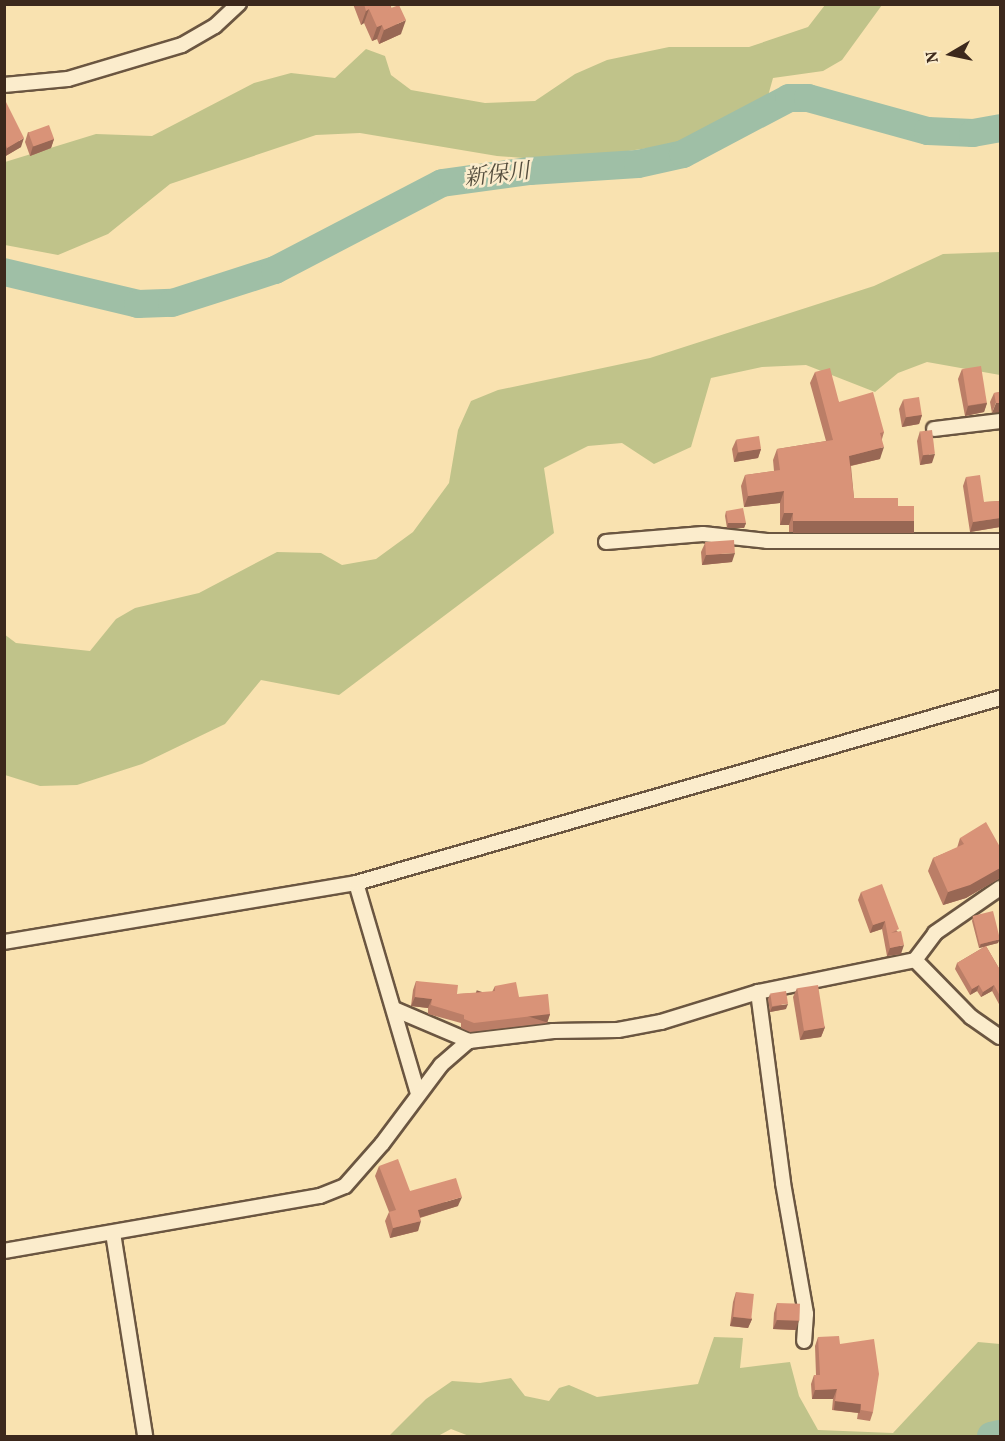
<!DOCTYPE html>
<meta charset="utf-8">
<style>
body{margin:0}
#map{position:relative;width:1005px;height:1441px;overflow:hidden;background:#f9e2b0;font-family:Vollkorn,"Noto Serif JP",serif}
div>[style]{position:absolute}
[style*='--x']{left:calc(var(--x)*1px);top:calc(var(--y)*1px);width:calc(var(--w)*1px);rotate:calc(var(--a)*1deg)}
.green>*{inset:0;background:#c0c38a}
.river>*{height:28px;margin:-14px;padding:0 14px;transform-origin:14px;border-radius:14px;background:#9fbfa6}
.roads{filter:drop-shadow(2px 0 #6b5641) drop-shadow(-2px 0 #6b5641) drop-shadow(0 2px #6b5641) drop-shadow(0 -2px #6b5641)}
.minor>*{height:14px;margin:-7px;padding:0 7px;transform-origin:7px;border-radius:7px;background:#fbeccc}
.wall>*{inset:0;background:#bb7e67}
.shaded-wall>*{inset:0;background:#986754;transform-origin:0 0}
.building>*{inset:0;background:#d99378;transform-origin:0 0}
span{translate:-50% -50%;white-space:nowrap;text-align:center;line-height:1.15;-webkit-text-stroke:5px #fbeccc;paint-order:stroke}
.water-label{font-size:22px;color:#554e3e;font-style:italic}
.frame{position:absolute;inset:0;border:6px solid #3c281c;pointer-events:none}
.north{position:absolute;left:921px;top:24px;width:60px;height:60px;-webkit-text-stroke:4px #fbeccc;paint-order:stroke;rotate:261deg;font-size:16px;font-weight:700;line-height:24px;text-align:center;color:#3c281c}
.north::after{content:'';display:block;margin:auto;width:21px;height:27px;background:#3c281c;clip-path:polygon(50% 0,100% 100%,50% 72%,0 100%)}
</style>
<div id="map">
<div class="green">
<i style="clip-path:polygon(825px 5px,882px 5px,842px 60px,823px 71px,773px 78px,768px 96px,713px 127px,669px 145px,560px 161px,497px 156px,360px 133px,316px 135px,170px 184px,108px 234px,58px 255px,5px 245px,5px 162px,96px 134px,152px 136px,254px 83px,291px 73px,335px 78px,366px 49px,385px 56px,391px 75px,411px 90px,485px 103px,535px 101px,575px 74px,607px 60px,669px 47px,749px 47px,808px 27px)"></i>
<i style="clip-path:polygon(1000px 252px,1000px 375px,927px 362px,898px 373px,875px 392px,806px 365px,762px 367px,711px 378px,691px 447px,654px 464px,622px 443px,588px 446px,544px 468px,554px 533px,339px 695px,261px 680px,225px 724px,142px 764px,77px 785px,40px 786px,5px 775px,4px 634px,16px 643px,90px 651px,116px 619px,135px 608px,199px 593px,277px 552px,321px 553px,342px 565px,376px 559px,413px 532px,449px 483px,458px 430px,471px 401px,498px 390px,650px 358px,874px 286px,943px 254px)"></i>
<i style="clip-path:polygon(714px 1337px,743px 1338px,740px 1368px,790px 1362px,799px 1396px,818px 1430px,893px 1433px,978px 1342px,1000px 1344px,1000px 1436px,469px 1436px,451px 1429px,438px 1436px,389px 1436px,426px 1399px,452px 1381px,480px 1383px,511px 1378px,525px 1396px,549px 1401px,559px 1388px,569px 1385px,597px 1397px,698px 1384px)"></i>
</div>
<div class="river">
<i style="--x:4;--y:272;--w:138;--a:13.4"></i>
<i style="--x:138;--y:304;--w:34;--a:-2"></i>
<i style="--x:172;--y:303;--w:108;--a:-17.8"></i>
<i style="--x:275;--y:270;--w:188;--a:-27.5"></i>
<i style="--x:442;--y:183;--w:89;--a:-7.8"></i>
<i style="--x:530;--y:171;--w:108;--a:-3.7"></i>
<i style="--x:638;--y:164;--w:46;--a:-12.5"></i>
<i style="--x:683;--y:154;--w:120;--a:-27.8"></i>
<i style="--x:789;--y:98;--w:19;--a:0"></i>
<i style="--x:808;--y:98;--w:124;--a:15.4"></i>
<i style="--x:928;--y:131;--w:45;--a:2.5"></i>
<i style="--x:973;--y:133;--w:27;--a:-10"></i>
<i style="--x:991;--y:1436;--w:9;--a:-13"></i>
</div>
<div class="roads">
<div class="minor">
<i style="--x:4;--y:85;--w:64;--a:-5.4"></i>
<i style="--x:68;--y:79;--w:119;--a:-16.6"></i>
<i style="--x:182;--y:45;--w:38;--a:-30"></i>
<i style="--x:215;--y:26;--w:33;--a:-43"></i>
<i style="--x:934;--y:429;--w:66;--a:-6.9"></i>
<i style="--x:606;--y:542;--w:97;--a:-4.7"></i>
<i style="--x:703;--y:534;--w:64;--a:6.2"></i>
<i style="--x:767;--y:541;--w:233;--a:0"></i>
<i style="--x:356;--y:883;--w:219;--a:73.6"></i>
<i style="--x:4;--y:942;--w:357;--a:-9.5"></i>
<i style="--x:356;--y:883;--w:670;--a:-16.03"></i>
<i style="--x:915;--y:960;--w:80;--a:45.5"></i>
<i style="--x:971;--y:1017;--w:35;--a:35"></i>
<i style="--x:758;--y:992;--w:193;--a:82.5"></i>
<i style="--x:783;--y:1183;--w:133;--a:80"></i>
<i style="--x:806;--y:1314;--w:27;--a:94"></i>
<i style="--x:394;--y:1009;--w:82;--a:23.1"></i>
<i style="--x:469;--y:1041;--w:85;--a:-6.8"></i>
<i style="--x:553;--y:1031;--w:65;--a:-0.9"></i>
<i style="--x:618;--y:1030;--w:44;--a:-10.5"></i>
<i style="--x:661;--y:1022;--w:102;--a:-17.2"></i>
<i style="--x:758;--y:992;--w:160;--a:-11.5"></i>
<i style="--x:915;--y:960;--w:34;--a:-53"></i>
<i style="--x:935;--y:933;--w:79;--a:-34.7"></i>
<i style="--x:113;--y:1233;--w:206;--a:81"></i>
<i style="--x:4;--y:1251;--w:321;--a:-9.9"></i>
<i style="--x:320;--y:1196;--w:27;--a:-22"></i>
<i style="--x:345;--y:1186;--w:56;--a:-48.6"></i>
<i style="--x:382;--y:1144;--w:99;--a:-53.2"></i>
<i style="--x:441;--y:1065;--w:37;--a:-41"></i>
</div>
</div>
<div class="wall">
<i style="clip-path:polygon(353px 4px,390px 4px,401px 34px,379px 44px,377px 39px,372px 41px,364px 23px,361px 25px)"></i>
<i style="clip-path:polygon(4px 98px,21px 147px,4px 157px)"></i>
<i style="clip-path:polygon(28px 132px,54px 139px,51px 148px,30px 156px,25px 142px)"></i>
<i style="clip-path:polygon(962px 369px,987px 403px,984px 412px,965px 416px,958px 379px)"></i>
<i style="clip-path:polygon(815px 372px,839px 402px,884px 432px,882px 439px,880px 459px,851px 466px,854px 498px,898px 506px,910px 532px,789px 532px,789px 525px,780px 525px,780px 503px,744px 507px,741px 486px,745px 475px,774px 471px,773px 460px,777px 449px,826px 441px,810px 383px)"></i>
<i style="clip-path:polygon(1000px 392px,992px 413px,990px 402px,994px 393px)"></i>
<i style="clip-path:polygon(903px 400px,922px 415px,919px 424px,902px 427px,899px 409px)"></i>
<i style="clip-path:polygon(920px 431px,932px 463px,920px 465px,917px 441px)"></i>
<i style="clip-path:polygon(736px 440px,761px 449px,758px 458px,734px 462px,732px 449px)"></i>
<i style="clip-path:polygon(966px 477px,984px 502px,1000px 501px,1000px 527px,970px 532px,963px 486px)"></i>
<i style="clip-path:polygon(726px 511px,746px 523px,744px 528px,727px 528px,725px 516px)"></i>
<i style="clip-path:polygon(705px 543px,732px 562px,702px 565px,701px 552px)"></i>
<i style="clip-path:polygon(960px 838px,1000px 847px,1000px 878px,966px 898px,943px 905px,928px 871px,933px 858px,957px 848px)"></i>
<i style="clip-path:polygon(861px 892px,898px 932px,901px 954px,887px 956px,882px 929px,870px 933px,858px 900px)"></i>
<i style="clip-path:polygon(973px 916px,998px 943px,986px 946px,1000px 970px,1000px 1006px,992px 991px,981px 997px,977px 991px,970px 995px,955px 969px,957px 963px,984px 947px,979px 948px,972px 921px)"></i>
<i style="clip-path:polygon(416px 981px,457px 994px,492px 992px,495px 986px,519px 997px,550px 1014px,547px 1023px,470px 1032px,461px 1028px,461px 1023px,428px 1014px,428px 1008px,411px 1006px,413px 990px)"></i>
<i style="clip-path:polygon(797px 988px,825px 1027px,821px 1037px,800px 1040px,793px 997px)"></i>
<i style="clip-path:polygon(770px 994px,786px 1009px,770px 1012px,768px 999px)"></i>
<i style="clip-path:polygon(379px 1166px,410px 1191px,458px 1206px,420px 1218px,418px 1231px,390px 1238px,385px 1221px,389px 1212px,375px 1176px)"></i>
<i style="clip-path:polygon(736px 1292px,752px 1319px,748px 1328px,730px 1326px,733px 1302px)"></i>
<i style="clip-path:polygon(777px 1303px,796px 1330px,773px 1329px,774px 1313px)"></i>
<i style="clip-path:polygon(818px 1337px,840px 1344px,873px 1412px,870px 1421px,857px 1419px,858px 1413px,832px 1410px,833px 1399px,812px 1399px,811px 1384px,814px 1375px,816px 1375px,815px 1346px)"></i>
</div>
<div class="shaded-wall">
<i style="clip-path:polygon(369px 9px,364px 23px,361px 25px,366px 11px)"></i>
<i style="clip-path:polygon(406px 20px,401px 34px,379px 44px,384px 30px)"></i>
<i style="clip-path:polygon(382px 25px,377px 39px,372px 41px,377px 27px)"></i>
<i style="clip-path:polygon(24px 138px,21px 147px,4px 157px,7px 148px)"></i>
<i style="clip-path:polygon(54px 139px,51px 148px,30px 156px,33px 146px)"></i>
<i style="clip-path:polygon(987px 403px,984px 412px,965px 416px,968px 406px)"></i>
<i style="clip-path:polygon(996px 403px,1000px 403px,1000px 412px,992px 413px)"></i>
<i style="clip-path:polygon(922px 415px,919px 424px,902px 427px,906px 417px)"></i>
<i style="clip-path:polygon(884px 447px,880px 459px,845px 467px,849px 456px)"></i>
<i style="clip-path:polygon(761px 449px,758px 458px,734px 462px,738px 452px)"></i>
<i style="clip-path:polygon(935px 454px,932px 463px,920px 465px,923px 455px)"></i>
<i style="clip-path:polygon(784px 491px,780px 503px,744px 507px,748px 496px)"></i>
<i style="clip-path:polygon(784px 513px,793px 513px,789px 525px,780px 525px)"></i>
<i style="clip-path:polygon(1000px 518px,1000px 527px,970px 532px,973px 522px)"></i>
<i style="left:793px;top:521px;width:121px;height:12px"></i>
<i style="clip-path:polygon(728px 523px,746px 523px,744px 528px,727px 528px)"></i>
<i style="clip-path:polygon(735px 553px,732px 562px,702px 565px,706px 555px)"></i>
<i style="clip-path:polygon(1000px 868px,1000px 878px,966px 898px,943px 905px,948px 892px)"></i>
<i style="clip-path:polygon(885px 921px,882px 929px,870px 933px,873px 925px)"></i>
<i style="clip-path:polygon(1000px 939px,998px 943px,979px 948px,981px 944px)"></i>
<i style="clip-path:polygon(904px 945px,901px 954px,887px 956px,890px 948px)"></i>
<i style="clip-path:polygon(979px 985px,977px 991px,970px 995px,972px 989px)"></i>
<i style="clip-path:polygon(994px 985px,992px 991px,981px 997px,983px 992px)"></i>
<i style="clip-path:polygon(415px 997px,432px 999px,428px 1008px,411px 1006px)"></i>
<i style="clip-path:polygon(788px 1004px,786px 1009px,770px 1012px,772px 1007px)"></i>
<i style="left:550px;top:1014px;width:9px;height:77px;rotate:108deg"></i>
<i style="clip-path:polygon(825px 1027px,821px 1037px,800px 1040px,804px 1031px)"></i>
<i style="clip-path:polygon(462px 1197px,458px 1206px,415px 1219px,418px 1210px)"></i>
<i style="clip-path:polygon(421px 1221px,418px 1231px,390px 1238px,393px 1228px)"></i>
<i style="clip-path:polygon(733px 1317px,752px 1319px,748px 1328px,730px 1326px)"></i>
<i style="clip-path:polygon(777px 1320px,799px 1320px,796px 1330px,773px 1329px)"></i>
<i style="clip-path:polygon(837px 1389px,833px 1399px,812px 1399px,815px 1390px)"></i>
<i style="left:835px;top:1401px;width:26px;height:9px;rotate:7deg"></i>
</div>
<div class="building">
<i style="clip-path:polygon(364px 4px,390px 4px,391px 8px,399px 5px,406px 20px,384px 30px,382px 25px,377px 27px,369px 9px,366px 11px)"></i>
<i style="clip-path:polygon(4px 98px,24px 138px,7px 148px,4px 142px)"></i>
<i style="left:49px;top:125px;width:15px;height:22px;rotate:70deg"></i>
<i style="left:981px;top:366px;width:37px;height:19px;rotate:81deg"></i>
<i style="clip-path:polygon(830px 368px,839px 402px,873px 392px,884px 432px,880px 433px,884px 447px,849px 456px,854px 498px,898px 498px,898px 506px,914px 506px,914px 521px,793px 521px,793px 513px,784px 513px,784px 491px,748px 496px,745px 475px,780px 470px,777px 449px,833px 440px,815px 372px)"></i>
<i style="clip-path:polygon(1000px 392px,1000px 403px,996px 403px,994px 393px)"></i>
<i style="left:919px;top:397px;width:18px;height:16px;rotate:81deg"></i>
<i style="left:932px;top:430px;width:24px;height:12px;rotate:83deg"></i>
<i style="left:759px;top:436px;width:13px;height:23px;rotate:81deg"></i>
<i style="clip-path:polygon(980px 475px,984px 502px,1000px 501px,1000px 518px,973px 522px,966px 477px)"></i>
<i style="clip-path:polygon(743px 508px,746px 523px,728px 523px,726px 511px)"></i>
<i style="left:734px;top:540px;width:13px;height:29px;rotate:86deg"></i>
<i style="clip-path:polygon(986px 822px,1000px 847px,1000px 868px,970px 885px,948px 892px,933px 858px,964px 844px,960px 838px)"></i>
<i style="clip-path:polygon(882px 884px,899px 929px,891px 933px,901px 931px,904px 945px,890px 948px,885px 921px,873px 925px,861px 892px)"></i>
<i style="left:993px;top:911px;width:29px;height:21px;rotate:76deg"></i>
<i style="clip-path:polygon(986px 946px,1000px 970px,1000px 996px,994px 985px,983px 992px,979px 985px,972px 989px,957px 963px)"></i>
<i style="clip-path:polygon(416px 981px,458px 985px,457px 994px,495px 991px,495px 986px,516px 982px,519px 997px,548px 994px,550px 1014px,474px 1023px,464px 1019px,464px 1015px,431px 1005px,432px 999px,415px 997px)"></i>
<i style="left:818px;top:985px;width:43px;height:21px;rotate:81deg"></i>
<i style="left:786px;top:991px;width:13px;height:16px;rotate:81deg"></i>
<i style="clip-path:polygon(398px 1159px,410px 1191px,456px 1178px,462px 1197px,418px 1210px,421px 1221px,393px 1228px,389px 1212px,396px 1210px,379px 1166px)"></i>
<i style="left:736px;top:1292px;width:18px;height:25px;rotate:6deg"></i>
<i style="left:777px;top:1303px;width:23px;height:17px;rotate:2deg"></i>
<i style="clip-path:polygon(839px 1336px,840px 1344px,874px 1339px,879px 1374px,873px 1412px,861px 1410px,861px 1404px,835px 1401px,837px 1389px,815px 1390px,814px 1375px,820px 1375px,818px 1337px)"></i>
</div>
<div class="water-label">
<span style="left:497px;top:176px;rotate:-7deg">新保川</span>
</div>
<div class="frame"></div>
<div class="north">N</div>
</div>
